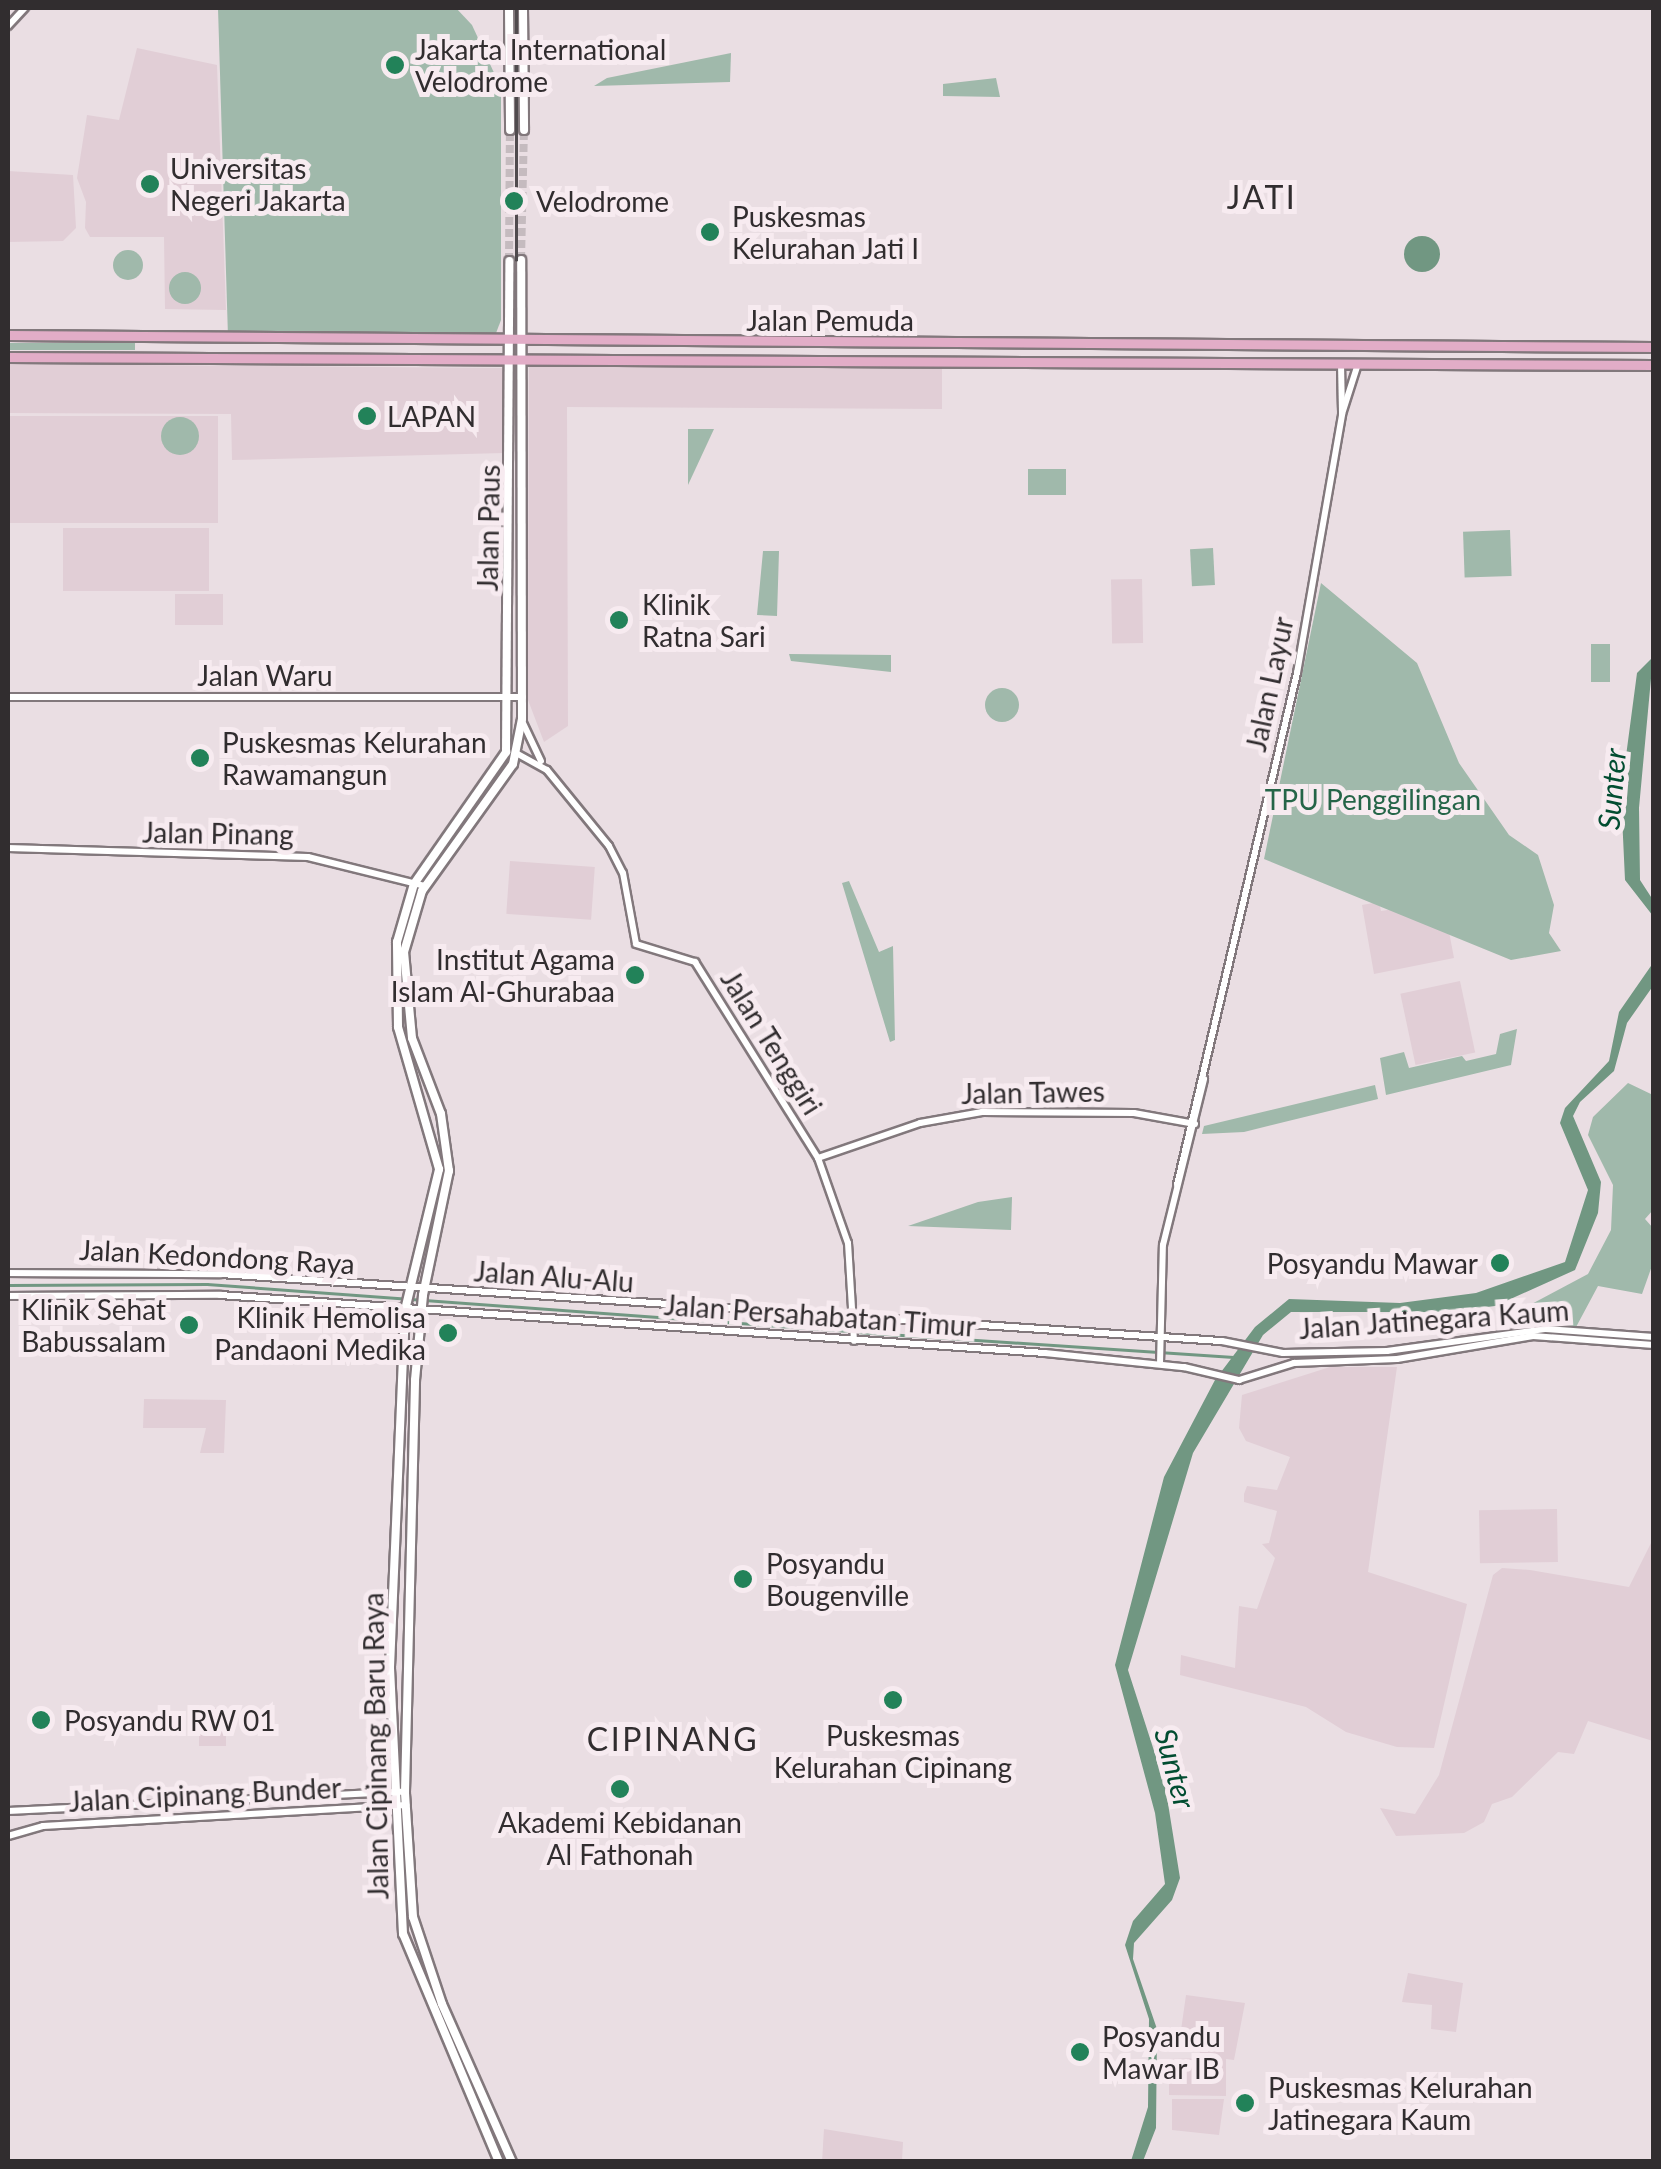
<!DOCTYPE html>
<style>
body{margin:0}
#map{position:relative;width:1661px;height:2169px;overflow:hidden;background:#eadee3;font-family:Lato,sans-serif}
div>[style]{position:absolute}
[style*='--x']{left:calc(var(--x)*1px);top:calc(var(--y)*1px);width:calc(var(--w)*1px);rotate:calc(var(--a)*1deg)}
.built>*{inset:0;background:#e1ced6;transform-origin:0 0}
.green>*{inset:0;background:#a0b9ab;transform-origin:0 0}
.round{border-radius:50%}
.water>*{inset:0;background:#719782}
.stream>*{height:2.5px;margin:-1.25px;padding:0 1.25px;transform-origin:1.25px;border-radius:1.25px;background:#719782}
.secondary-tunnel>*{height:8px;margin-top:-4px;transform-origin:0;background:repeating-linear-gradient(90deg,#c5bbbf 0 8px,transparent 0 12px)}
.roads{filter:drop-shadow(2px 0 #82787c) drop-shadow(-2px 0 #82787c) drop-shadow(0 2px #82787c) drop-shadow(0 -2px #82787c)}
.tertiary>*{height:6px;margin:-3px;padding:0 3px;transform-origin:3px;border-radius:3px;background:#fff}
.secondary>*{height:8px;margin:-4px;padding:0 4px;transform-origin:4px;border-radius:4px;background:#fff}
.primary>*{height:9px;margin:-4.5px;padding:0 4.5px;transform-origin:4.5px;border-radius:4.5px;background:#e2adc7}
.tram>*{height:2.5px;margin:-1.25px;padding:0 1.25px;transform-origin:1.25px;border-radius:1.25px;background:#504b4e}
.dots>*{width:28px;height:28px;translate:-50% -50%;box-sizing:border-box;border:5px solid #f7ebf0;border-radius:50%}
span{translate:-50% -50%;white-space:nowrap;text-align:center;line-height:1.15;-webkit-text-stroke:10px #f7ebf0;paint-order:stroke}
.poi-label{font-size:28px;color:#312d2f}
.left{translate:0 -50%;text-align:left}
.right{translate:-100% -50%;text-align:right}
.street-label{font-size:28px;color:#312d2f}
.park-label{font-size:28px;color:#256548}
.water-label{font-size:30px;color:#024d31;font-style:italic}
.quarter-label{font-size:32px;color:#312d2f;letter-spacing:2.5px}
.frame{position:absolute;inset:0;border:10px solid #312d2f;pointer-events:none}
</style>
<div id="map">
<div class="built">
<i style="clip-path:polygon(137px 48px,217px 65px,226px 310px,165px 309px,164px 237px,90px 237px,85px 228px,86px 202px,77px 178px,87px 115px,119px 120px)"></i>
<i style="clip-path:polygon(8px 171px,73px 175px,76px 228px,63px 241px,8px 242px)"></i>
<i style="clip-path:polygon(529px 363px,942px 366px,942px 409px,567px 407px,568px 726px,544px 742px,528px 700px)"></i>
<i style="clip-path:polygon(8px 364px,503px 368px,504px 453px,232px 460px,231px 414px,8px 413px)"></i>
<i style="left:8px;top:416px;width:210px;height:107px"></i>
<i style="left:209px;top:528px;width:63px;height:146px;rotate:90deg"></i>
<i style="left:1142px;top:579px;width:64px;height:31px;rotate:89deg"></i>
<i style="left:175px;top:594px;width:48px;height:31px"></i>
<i style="left:510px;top:861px;width:85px;height:53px;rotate:4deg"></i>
<i style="clip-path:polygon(1379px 902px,1381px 911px,1408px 907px,1447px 921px,1454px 958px,1374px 974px,1362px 905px)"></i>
<i style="left:1460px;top:981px;width:73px;height:61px;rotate:78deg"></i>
<i style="clip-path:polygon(1330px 1367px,1397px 1367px,1368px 1572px,1467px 1604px,1434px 1748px,1397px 1747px,1346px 1732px,1306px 1707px,1180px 1675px,1181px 1655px,1235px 1668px,1239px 1606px,1257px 1609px,1275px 1558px,1262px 1544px,1269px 1543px,1277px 1511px,1244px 1502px,1244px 1494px,1247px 1486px,1277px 1490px,1290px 1457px,1246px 1441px,1239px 1428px,1242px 1395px)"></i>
<i style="clip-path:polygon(144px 1399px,226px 1400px,224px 1453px,200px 1453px,206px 1428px,143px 1428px)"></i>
<i style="left:1557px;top:1509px;width:53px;height:78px;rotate:89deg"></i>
<i style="clip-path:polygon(1653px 1539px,1653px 1741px,1588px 1721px,1574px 1754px,1558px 1752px,1512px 1797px,1492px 1804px,1484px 1822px,1464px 1833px,1396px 1836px,1380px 1808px,1415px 1814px,1439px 1775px,1493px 1575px,1502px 1568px,1530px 1570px,1629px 1587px)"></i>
<i style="left:199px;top:1708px;width:27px;height:38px"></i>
<i style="clip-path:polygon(1408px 1973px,1463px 1983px,1456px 2032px,1431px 2029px,1432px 2005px,1402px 2002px)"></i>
<i style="clip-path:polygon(1186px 1995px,1245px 2003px,1234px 2060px,1226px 2059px,1226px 2096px,1169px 2095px,1169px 2059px,1215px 2058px,1200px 2054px,1199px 2045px,1181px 2030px)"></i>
<i style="clip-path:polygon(1172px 2099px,1224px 2099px,1219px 2135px,1172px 2130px)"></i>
<i style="clip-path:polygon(824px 2129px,903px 2142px,902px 2161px,822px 2162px)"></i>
</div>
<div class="green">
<i style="clip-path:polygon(218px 8px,456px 8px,472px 25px,501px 88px,501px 320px,493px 341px,228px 337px)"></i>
<i style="clip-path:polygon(731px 53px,730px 82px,594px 86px,607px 78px)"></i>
<i style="clip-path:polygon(996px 78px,1000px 97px,943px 96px,943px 84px)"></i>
<i class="round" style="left:113px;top:250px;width:30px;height:30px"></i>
<i class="round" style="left:169px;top:272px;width:32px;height:32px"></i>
<i style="left:8px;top:343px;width:127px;height:7px"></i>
<i class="round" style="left:161px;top:417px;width:38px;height:38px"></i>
<i style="clip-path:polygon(688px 429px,714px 429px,688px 485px)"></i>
<i style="left:1028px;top:469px;width:38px;height:26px"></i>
<i style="left:1510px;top:530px;width:46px;height:47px;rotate:88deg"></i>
<i style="left:1213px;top:548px;width:37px;height:23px;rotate:87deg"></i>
<i style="clip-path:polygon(763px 551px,779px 551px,777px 616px,757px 615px)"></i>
<i style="clip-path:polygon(1321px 583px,1417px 663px,1459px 763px,1509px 835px,1538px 855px,1554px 905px,1549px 933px,1561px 951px,1511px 960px,1264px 859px)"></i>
<i style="left:1591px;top:644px;width:19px;height:38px"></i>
<i style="clip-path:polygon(789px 654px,891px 655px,891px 672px,791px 661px)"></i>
<i class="round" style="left:985px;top:688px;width:34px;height:34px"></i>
<i style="clip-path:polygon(849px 881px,879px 952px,893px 946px,895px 1040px,890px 1042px,842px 883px)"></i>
<i style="clip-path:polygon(1517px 1029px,1511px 1065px,1386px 1095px,1380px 1058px,1404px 1052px,1409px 1068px,1462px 1056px,1466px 1061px,1496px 1054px,1500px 1034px)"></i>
<i style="clip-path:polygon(1628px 1083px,1653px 1095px,1653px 1210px,1645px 1219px,1653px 1228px,1653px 1263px,1642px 1294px,1598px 1286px,1575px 1329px,1532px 1327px,1526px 1307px,1588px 1274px,1611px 1230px,1613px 1185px,1588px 1135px,1593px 1117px)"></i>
<i style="clip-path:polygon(1375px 1085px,1378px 1099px,1244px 1132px,1202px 1134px,1204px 1126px)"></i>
<i style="clip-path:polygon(1012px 1197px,1011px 1230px,908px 1226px,978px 1202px)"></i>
</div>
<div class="water">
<i class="round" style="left:1404px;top:236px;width:36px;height:36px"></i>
<i style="clip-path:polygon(1653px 657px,1639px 808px,1640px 880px,1653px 900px,1653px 916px,1625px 880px,1621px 794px,1637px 673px)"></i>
<i style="clip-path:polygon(1653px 963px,1653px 986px,1627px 1023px,1614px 1071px,1580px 1102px,1573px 1116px,1601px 1182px,1598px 1213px,1575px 1270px,1495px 1306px,1446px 1312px,1291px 1312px,1263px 1335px,1193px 1453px,1128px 1670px,1165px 1785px,1180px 1878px,1172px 1900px,1134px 1943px,1133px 1959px,1157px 2029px,1156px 2128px,1143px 2161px,1131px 2161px,1148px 2107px,1149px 2019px,1125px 1945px,1133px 1921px,1165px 1884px,1155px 1813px,1115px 1665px,1164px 1477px,1215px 1380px,1255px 1327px,1289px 1299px,1400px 1303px,1476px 1293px,1565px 1262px,1588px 1190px,1560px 1123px,1565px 1108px,1609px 1061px,1619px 1012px)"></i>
</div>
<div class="stream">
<i style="--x:8;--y:1285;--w:199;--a:-0.3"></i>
<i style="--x:207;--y:1284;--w:644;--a:4.19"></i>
<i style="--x:857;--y:1332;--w:377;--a:3.8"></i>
</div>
<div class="secondary-tunnel">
<i style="--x:521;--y:260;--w:130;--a:-88.7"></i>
<i style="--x:509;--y:261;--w:131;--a:-89.6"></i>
</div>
<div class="roads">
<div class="tertiary">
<i style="--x:8;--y:26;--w:25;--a:-47"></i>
<i style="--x:1341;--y:364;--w:49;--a:88.8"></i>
<i style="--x:8;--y:697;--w:515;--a:0"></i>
<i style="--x:523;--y:723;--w:42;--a:64.7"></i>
<i style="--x:516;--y:753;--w:35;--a:29"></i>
<i style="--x:547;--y:770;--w:98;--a:50.8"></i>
<i style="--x:609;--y:846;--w:30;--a:63"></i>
<i style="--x:623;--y:873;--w:72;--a:79.6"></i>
<i style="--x:636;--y:944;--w:62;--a:17"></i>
<i style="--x:695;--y:962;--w:231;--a:57.9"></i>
<i style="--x:818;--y:1158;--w:90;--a:70.6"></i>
<i style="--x:848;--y:1243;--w:98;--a:86.5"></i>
<i style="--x:8;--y:848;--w:300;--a:1.7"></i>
<i style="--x:308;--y:857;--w:121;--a:13.9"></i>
<i style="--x:818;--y:1158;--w:108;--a:-18.9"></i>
<i style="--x:920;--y:1123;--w:63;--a:-10.1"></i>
<i style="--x:982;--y:1112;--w:152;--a:0.4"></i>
<i style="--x:1134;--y:1113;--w:62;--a:10.2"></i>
<i style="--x:1177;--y:1185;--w:526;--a:-76.81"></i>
<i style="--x:1297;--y:673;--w:263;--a:-80.1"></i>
<i style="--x:1342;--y:414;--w:52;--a:-72.3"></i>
<i style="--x:8;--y:1273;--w:212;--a:0.3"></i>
<i style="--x:220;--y:1274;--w:1004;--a:3.83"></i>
<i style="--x:1222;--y:1341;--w:62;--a:11.1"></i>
<i style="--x:1283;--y:1353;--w:104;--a:-1.1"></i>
<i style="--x:1387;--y:1351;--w:161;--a:-7.9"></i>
<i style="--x:1546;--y:1329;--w:108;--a:4.2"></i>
<i style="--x:8;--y:1296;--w:212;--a:-0.3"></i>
<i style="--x:220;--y:1295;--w:827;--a:4.02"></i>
<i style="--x:1045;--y:1353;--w:140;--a:5.8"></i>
<i style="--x:1184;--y:1367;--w:57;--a:13.3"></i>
<i style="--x:1239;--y:1380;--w:58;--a:-17.2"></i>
<i style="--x:1294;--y:1363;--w:103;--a:-2.2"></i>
<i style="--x:1397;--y:1359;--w:138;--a:-9.6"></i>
<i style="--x:1533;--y:1336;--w:121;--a:4.3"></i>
<i style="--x:1160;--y:1364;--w:119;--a:-88.6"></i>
<i style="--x:1163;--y:1245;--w:171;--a:-76.1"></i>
<i style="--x:8;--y:1811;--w:393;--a:-2.8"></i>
<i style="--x:8;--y:1836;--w:36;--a:-16"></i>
<i style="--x:43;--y:1826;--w:364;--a:-3.3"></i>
</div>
<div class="secondary">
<i style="--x:509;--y:8;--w:122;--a:89.5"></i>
<i style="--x:523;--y:8;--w:122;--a:89.5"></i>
<i style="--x:499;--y:2162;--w:247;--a:-112.8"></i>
<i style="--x:403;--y:1934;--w:267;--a:-92.8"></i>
<i style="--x:390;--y:1667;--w:357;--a:-87.6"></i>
<i style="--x:405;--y:1310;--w:145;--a:-76.4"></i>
<i style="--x:439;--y:1169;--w:148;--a:-106.1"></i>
<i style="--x:398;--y:1027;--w:85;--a:-90.7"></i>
<i style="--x:397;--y:942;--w:60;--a:-73.7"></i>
<i style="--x:414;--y:884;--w:161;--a:-55.1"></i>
<i style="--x:506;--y:752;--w:491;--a:-89.6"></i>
<i style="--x:512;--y:2162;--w:173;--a:-113.9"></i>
<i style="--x:442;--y:2004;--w:92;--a:-108.4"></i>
<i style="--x:413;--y:1917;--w:125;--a:-93.7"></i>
<i style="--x:405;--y:1792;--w:412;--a:-88.6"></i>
<i style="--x:415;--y:1380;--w:85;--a:-84.6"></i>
<i style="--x:423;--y:1295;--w:127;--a:-78.2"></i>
<i style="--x:449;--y:1171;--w:58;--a:-98"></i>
<i style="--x:441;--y:1114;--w:81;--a:-110.9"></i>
<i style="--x:412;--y:1038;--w:86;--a:-95.3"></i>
<i style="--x:404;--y:952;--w:64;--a:-73.6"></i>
<i style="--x:422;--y:891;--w:156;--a:-54.4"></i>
<i style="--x:513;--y:764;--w:46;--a:-78.7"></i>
<i style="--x:522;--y:719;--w:459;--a:-90.1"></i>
</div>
<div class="primary">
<i style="--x:8;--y:335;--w:1646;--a:0.42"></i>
<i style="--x:8;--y:357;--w:1646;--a:0.28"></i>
</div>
</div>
<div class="tram">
<i style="--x:516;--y:260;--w:252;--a:-90"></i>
</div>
<div class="dots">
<i style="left:395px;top:65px;background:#228259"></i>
<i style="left:150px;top:184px;background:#228259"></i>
<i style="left:514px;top:201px;background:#228259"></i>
<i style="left:710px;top:232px;background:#228259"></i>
<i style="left:367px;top:416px;background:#228259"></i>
<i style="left:619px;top:620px;background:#228259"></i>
<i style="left:200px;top:758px;background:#228259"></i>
<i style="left:635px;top:975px;background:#228259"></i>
<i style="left:1500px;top:1263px;background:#228259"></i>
<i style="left:189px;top:1325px;background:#228259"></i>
<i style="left:448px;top:1333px;background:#228259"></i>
<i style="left:743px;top:1579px;background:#228259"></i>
<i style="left:893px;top:1700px;background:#228259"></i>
<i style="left:41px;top:1720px;background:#228259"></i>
<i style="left:620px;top:1789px;background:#228259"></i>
<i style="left:1080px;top:2052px;background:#228259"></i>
<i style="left:1245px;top:2103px;background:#228259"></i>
</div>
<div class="poi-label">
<span class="left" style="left:415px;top:65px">Jakarta International<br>Velodrome</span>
<span class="left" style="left:170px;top:184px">Universitas<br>Negeri Jakarta</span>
<span class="left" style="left:536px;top:201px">Velodrome</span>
<span class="left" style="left:732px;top:232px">Puskesmas<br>Kelurahan Jati I</span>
<span class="left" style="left:387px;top:416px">LAPAN</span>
<span class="left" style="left:642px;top:620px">Klinik<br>Ratna Sari</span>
<span class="left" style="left:222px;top:758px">Puskesmas Kelurahan<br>Rawamangun</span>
<span class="right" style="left:615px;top:975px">Institut Agama<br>Islam Al-Ghurabaa</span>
<span class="right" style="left:1478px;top:1263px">Posyandu Mawar</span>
<span class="right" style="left:166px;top:1325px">Klinik Sehat<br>Babussalam</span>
<span class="right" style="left:426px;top:1333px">Klinik Hemolisa<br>Pandaoni Medika</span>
<span class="left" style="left:766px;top:1579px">Posyandu<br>Bougenville</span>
<span class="left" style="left:64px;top:1720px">Posyandu RW 01</span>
<span style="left:893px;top:1751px">Puskesmas<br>Kelurahan Cipinang</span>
<span style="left:620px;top:1838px">Akademi Kebidanan<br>Al Fathonah</span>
<span class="left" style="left:1102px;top:2052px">Posyandu<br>Mawar IB</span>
<span class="left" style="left:1268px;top:2103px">Puskesmas Kelurahan<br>Jatinegara Kaum</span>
</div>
<div class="street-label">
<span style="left:830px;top:320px">Jalan Pemuda</span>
<span style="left:488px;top:528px;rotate:-89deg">Jalan Paus</span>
<span style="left:265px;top:675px">Jalan Waru</span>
<span style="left:1269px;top:684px;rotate:-78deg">Jalan Layur</span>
<span style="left:218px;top:833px;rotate:1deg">Jalan Pinang</span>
<span style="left:772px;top:1042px;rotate:58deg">Jalan Tenggiri</span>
<span style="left:1033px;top:1092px;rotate:-1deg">Jalan Tawes</span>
<span style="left:217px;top:1256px;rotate:3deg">Jalan Kedondong Raya</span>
<span style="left:554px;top:1276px;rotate:4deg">Jalan Alu-Alu</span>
<span style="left:820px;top:1315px;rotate:4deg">Jalan Persahabatan Timur</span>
<span style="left:1434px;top:1319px;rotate:-4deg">Jalan Jatinegara Kaum</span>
<span style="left:375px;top:1746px;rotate:-91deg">Jalan Cipinang Baru Raya</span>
<span style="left:205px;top:1794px;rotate:-3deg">Jalan Cipinang Bunder</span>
</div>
<div class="park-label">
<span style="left:1373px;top:799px">TPU Penggilingan</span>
</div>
<div class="water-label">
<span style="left:1611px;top:789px;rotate:-85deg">Sunter</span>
<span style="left:1176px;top:1768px;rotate:75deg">Sunter</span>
</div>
<div class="quarter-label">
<span style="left:1262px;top:197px">JATI</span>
<span style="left:673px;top:1739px">CIPINANG</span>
</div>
<div class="frame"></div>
</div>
